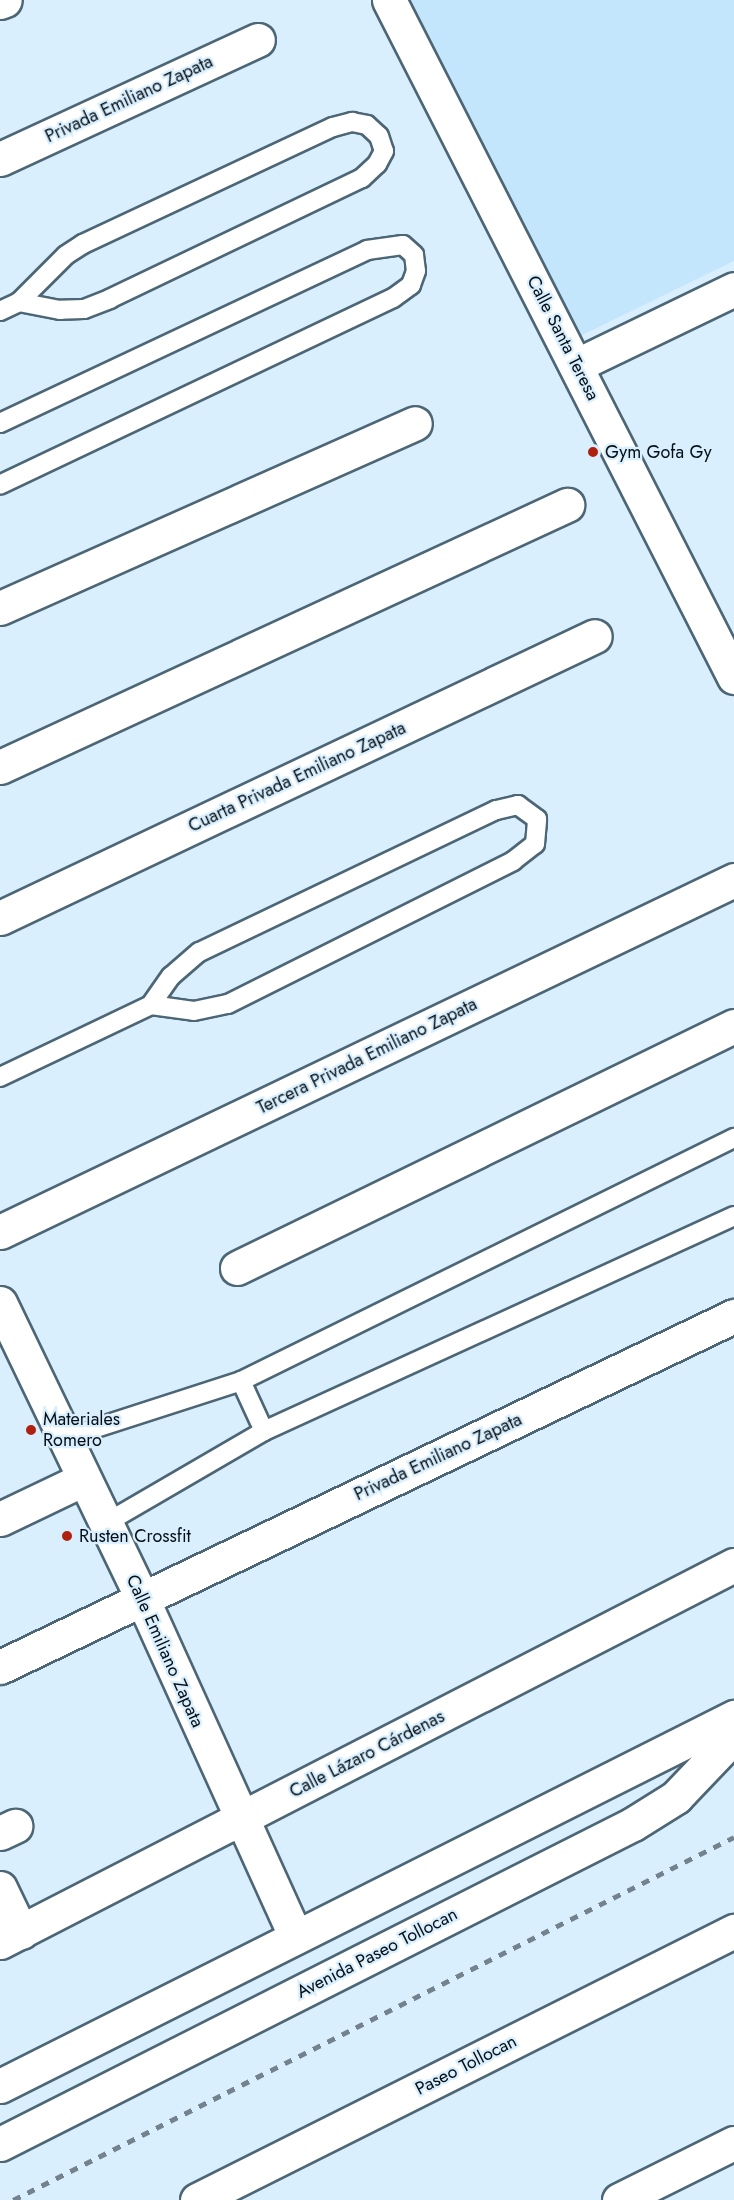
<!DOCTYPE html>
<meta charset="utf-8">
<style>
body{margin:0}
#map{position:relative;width:734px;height:2200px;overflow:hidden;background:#d9effe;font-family:Jost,sans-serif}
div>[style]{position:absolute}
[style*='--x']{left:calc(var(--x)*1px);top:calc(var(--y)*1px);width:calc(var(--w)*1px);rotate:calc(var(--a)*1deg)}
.built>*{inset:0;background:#c3e6fd}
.roads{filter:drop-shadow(2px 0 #4d6675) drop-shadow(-2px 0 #4d6675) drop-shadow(0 2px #4d6675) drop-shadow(0 -2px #4d6675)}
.service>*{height:18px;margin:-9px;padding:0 9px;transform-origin:9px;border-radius:9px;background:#fff}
.minor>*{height:33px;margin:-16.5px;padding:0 16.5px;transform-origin:16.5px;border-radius:16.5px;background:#fff}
.secondary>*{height:33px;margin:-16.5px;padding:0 16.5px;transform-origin:16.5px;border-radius:16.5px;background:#fff}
.trunk>*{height:33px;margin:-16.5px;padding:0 16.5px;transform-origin:16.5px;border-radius:16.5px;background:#fff}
.rail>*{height:4.5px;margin-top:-2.25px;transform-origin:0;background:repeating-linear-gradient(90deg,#73828d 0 8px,transparent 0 16px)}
.dots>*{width:16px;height:16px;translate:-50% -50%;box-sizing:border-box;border:3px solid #d9effe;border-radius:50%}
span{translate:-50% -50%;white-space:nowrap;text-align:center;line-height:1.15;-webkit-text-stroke:4.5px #d9effe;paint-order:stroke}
.street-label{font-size:18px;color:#060f15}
.poi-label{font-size:18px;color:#060f15}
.left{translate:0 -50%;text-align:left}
</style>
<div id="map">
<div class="built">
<i style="clip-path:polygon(405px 0,734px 0,734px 261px,570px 341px)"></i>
</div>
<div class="roads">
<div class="service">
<i style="--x:0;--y:311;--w:21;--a:-25"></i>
<i style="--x:19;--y:302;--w:66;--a:-45"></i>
<i style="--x:66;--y:255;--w:20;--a:-33"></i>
<i style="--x:83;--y:244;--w:276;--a:-25.1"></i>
<i style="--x:333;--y:127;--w:20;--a:-15"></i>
<i style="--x:352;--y:122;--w:15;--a:11"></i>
<i style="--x:367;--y:125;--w:16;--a:43"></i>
<i style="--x:379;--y:136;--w:16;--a:72"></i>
<i style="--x:384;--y:151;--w:15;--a:118"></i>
<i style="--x:377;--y:164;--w:21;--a:137"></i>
<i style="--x:362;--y:178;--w:280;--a:154.4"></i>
<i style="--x:110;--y:299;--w:28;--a:159"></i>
<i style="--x:84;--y:309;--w:24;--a:178"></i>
<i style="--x:60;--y:310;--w:42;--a:-169"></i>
<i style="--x:0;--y:423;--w:406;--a:-25.2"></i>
<i style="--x:367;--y:250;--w:36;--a:-8"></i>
<i style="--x:403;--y:245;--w:15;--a:42"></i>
<i style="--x:414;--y:255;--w:16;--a:83"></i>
<i style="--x:416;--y:271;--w:15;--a:110"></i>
<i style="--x:411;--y:285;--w:22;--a:144"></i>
<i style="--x:393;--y:298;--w:435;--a:154.6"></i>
<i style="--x:0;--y:1077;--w:167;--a:-25.5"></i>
<i style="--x:151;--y:1005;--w:43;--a:7.9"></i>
<i style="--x:194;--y:1011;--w:35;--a:-12"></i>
<i style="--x:228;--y:1004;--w:319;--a:-26.6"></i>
<i style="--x:513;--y:861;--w:28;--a:-38"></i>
<i style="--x:535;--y:844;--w:25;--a:-85"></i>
<i style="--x:537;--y:819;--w:24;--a:-144"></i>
<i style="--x:518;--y:805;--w:23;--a:167"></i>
<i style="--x:496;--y:810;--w:329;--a:154.4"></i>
<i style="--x:199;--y:952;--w:37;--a:139"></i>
<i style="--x:171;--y:976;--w:35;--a:125"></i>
<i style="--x:241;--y:1381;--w:55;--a:65.3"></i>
<i style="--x:65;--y:1438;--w:185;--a:-17.9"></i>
<i style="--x:241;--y:1381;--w:550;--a:-26.24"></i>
<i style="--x:106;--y:1523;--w:183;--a:-30.2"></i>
<i style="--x:264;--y:1431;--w:517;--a:-24.58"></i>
</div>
<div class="minor">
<i style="--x:389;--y:0;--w:760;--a:63"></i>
<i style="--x:0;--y:2;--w:5;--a:-22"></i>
<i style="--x:0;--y:159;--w:284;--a:-24.8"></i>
<i style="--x:577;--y:365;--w:174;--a:-25.8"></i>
<i style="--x:0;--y:608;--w:454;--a:-24"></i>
<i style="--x:0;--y:767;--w:625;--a:-24.8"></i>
<i style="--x:0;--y:918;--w:658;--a:-25.36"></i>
<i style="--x:0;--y:1232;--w:814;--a:-25.62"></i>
<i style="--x:237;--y:1268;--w:553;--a:-25.96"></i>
<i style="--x:0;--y:1303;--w:327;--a:64.3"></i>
<i style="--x:142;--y:1598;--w:372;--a:65.6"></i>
<i style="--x:0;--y:1519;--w:93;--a:-25.5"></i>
<i style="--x:0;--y:1667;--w:814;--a:-25.56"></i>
<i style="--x:0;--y:1833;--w:17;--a:-25"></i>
<i style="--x:0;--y:1888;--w:49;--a:64.5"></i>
<i style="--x:0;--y:1942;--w:825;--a:-27.19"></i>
</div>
<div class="secondary">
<i style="--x:0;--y:2086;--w:822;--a:-26.69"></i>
<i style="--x:0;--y:2144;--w:709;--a:-26.82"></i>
<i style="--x:633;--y:1824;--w:51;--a:-32.1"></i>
<i style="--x:676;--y:1797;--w:84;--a:-46.4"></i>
</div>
<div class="trunk">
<i style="--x:197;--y:2200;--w:601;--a:-26.61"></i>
<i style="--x:619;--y:2200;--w:128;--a:-26.4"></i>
</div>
</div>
<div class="rail">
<i style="--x:13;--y:2200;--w:807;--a:-26.72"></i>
</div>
<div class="dots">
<i style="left:593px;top:452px;background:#af210e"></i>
<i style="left:31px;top:1430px;background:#af210e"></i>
<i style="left:67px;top:1536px;background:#af210e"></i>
</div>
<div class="street-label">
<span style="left:129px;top:99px;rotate:-25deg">Privada Emiliano Zapata</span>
<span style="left:563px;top:338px;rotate:63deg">Calle Santa Teresa</span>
<span style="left:297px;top:777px;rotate:-25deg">Cuarta Privada Emiliano Zapata</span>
<span style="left:367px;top:1056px;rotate:-26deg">Tercera Privada Emiliano Zapata</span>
<span style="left:438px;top:1457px;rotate:-25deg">Privada Emiliano Zapata</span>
<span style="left:165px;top:1651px;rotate:66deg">Calle Emiliano Zapata</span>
<span style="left:367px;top:1754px;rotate:-27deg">Calle Lázaro Cárdenas</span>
<span style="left:377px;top:1953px;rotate:-27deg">Avenida Paseo Tollocan</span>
<span style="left:466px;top:2065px;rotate:-27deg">Paseo Tollocan</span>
</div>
<div class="poi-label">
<span class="left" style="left:605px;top:452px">Gym Gofa Gy</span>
<span class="left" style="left:43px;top:1430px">Materiales<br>Romero</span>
<span class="left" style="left:79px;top:1536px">Rusten Crossfit</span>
</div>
</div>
